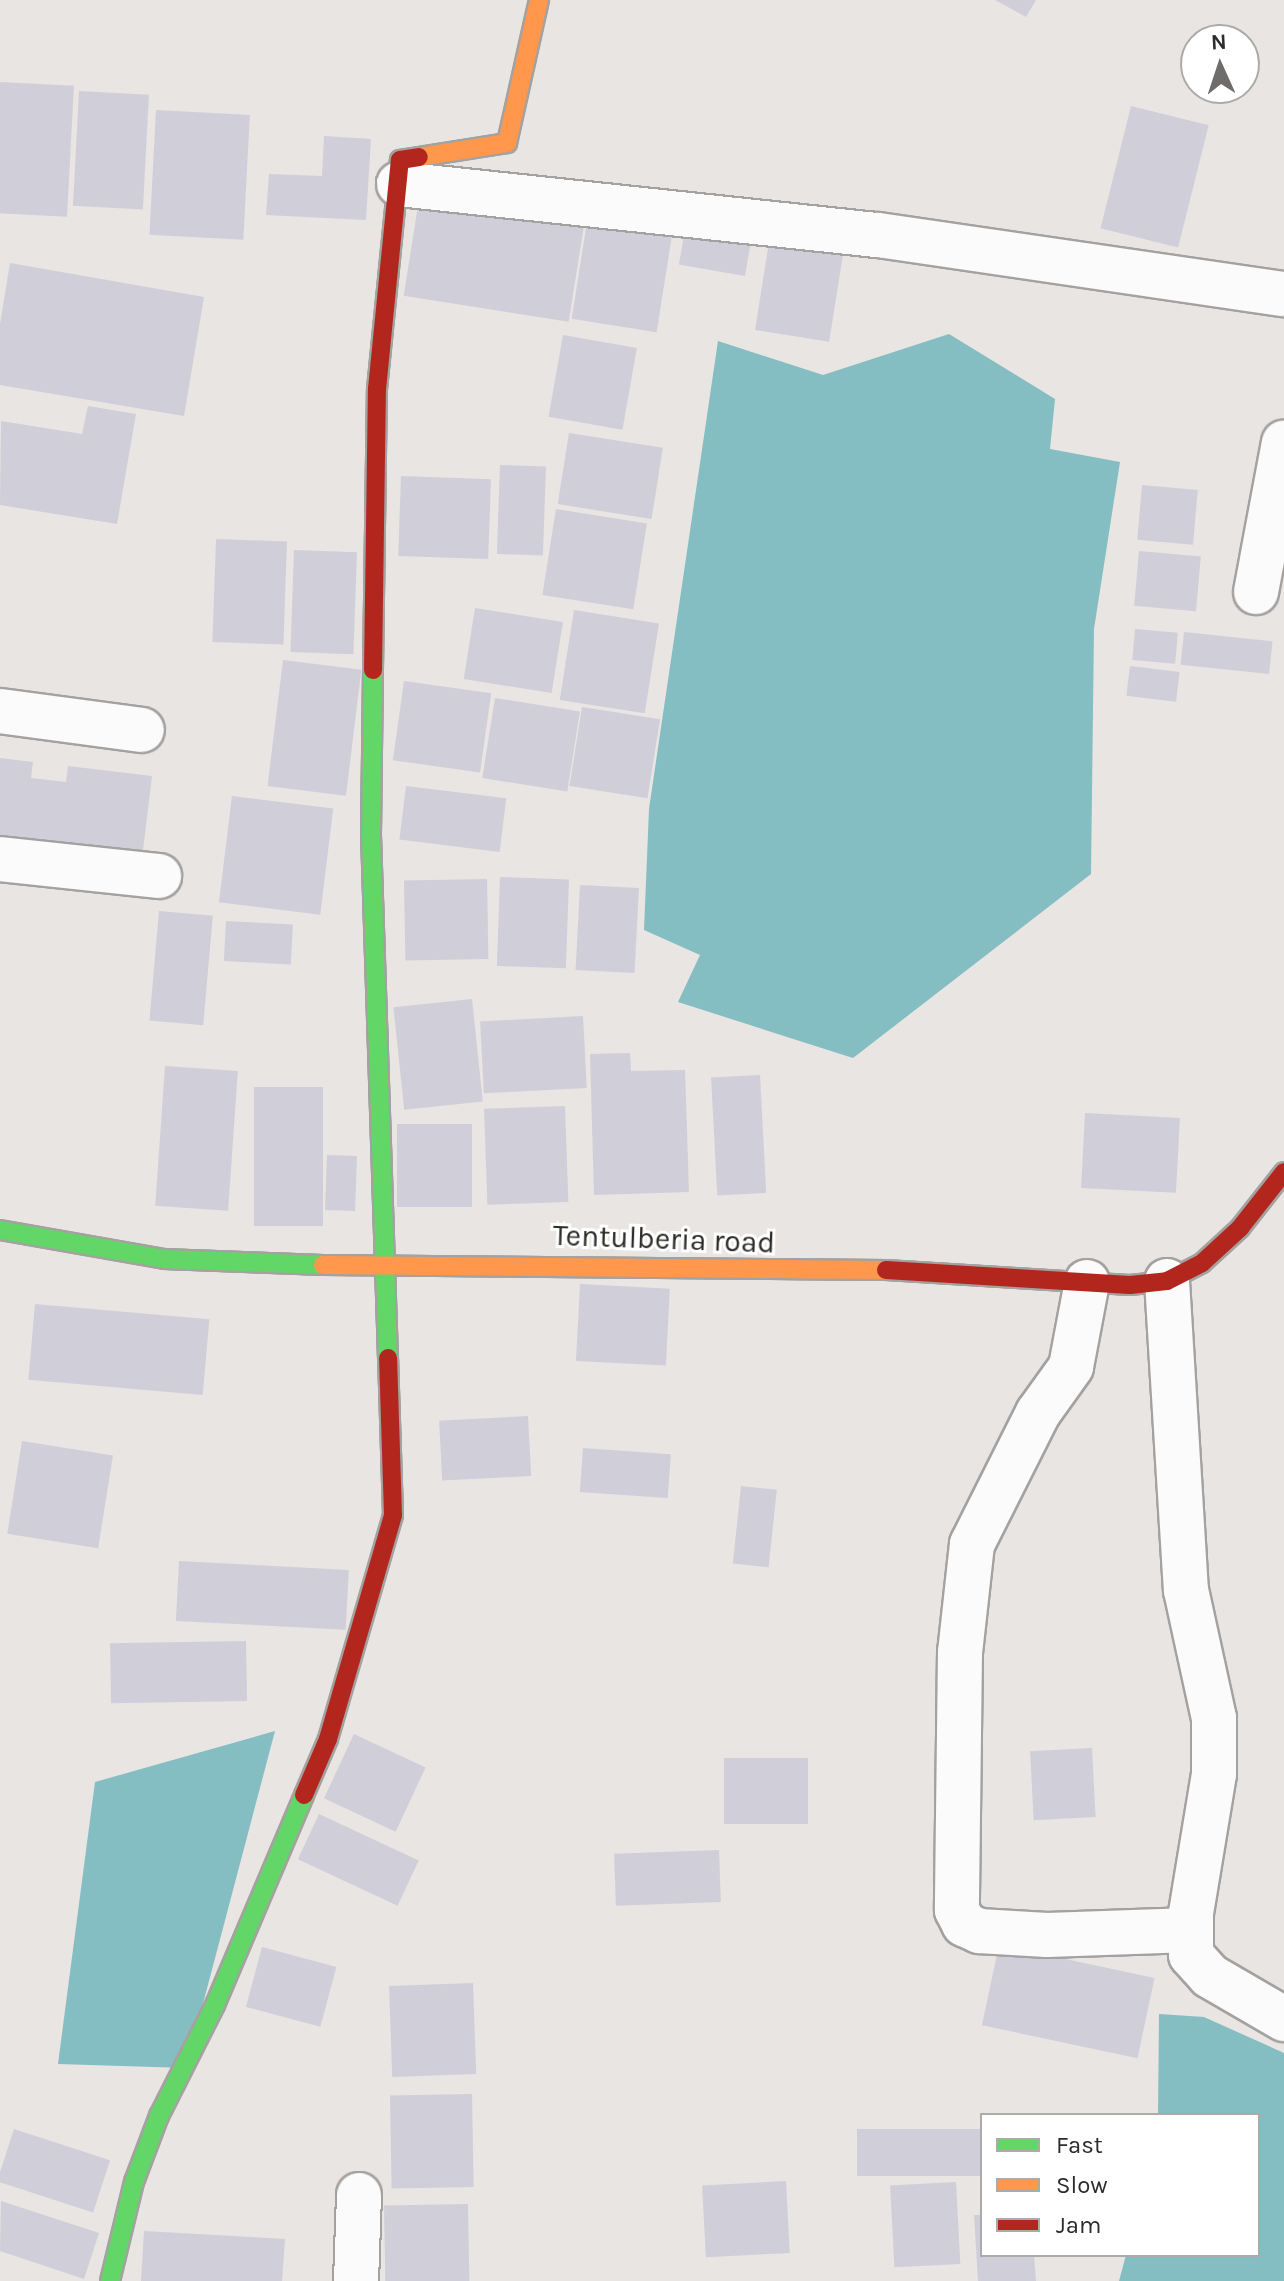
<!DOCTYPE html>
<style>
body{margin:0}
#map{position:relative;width:1284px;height:2281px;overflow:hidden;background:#e8e5e3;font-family:Karla,sans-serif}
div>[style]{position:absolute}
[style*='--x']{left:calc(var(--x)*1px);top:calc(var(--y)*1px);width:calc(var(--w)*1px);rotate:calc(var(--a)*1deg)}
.water>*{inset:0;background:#84bdc2}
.building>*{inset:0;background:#d0ced9;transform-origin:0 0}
.roads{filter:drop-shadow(2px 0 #a4a2a0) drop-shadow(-2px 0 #a4a2a0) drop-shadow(0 2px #a4a2a0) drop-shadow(0 -2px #a4a2a0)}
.street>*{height:44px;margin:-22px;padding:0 22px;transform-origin:22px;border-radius:22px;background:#fcfbfb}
.fast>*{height:18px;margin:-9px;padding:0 9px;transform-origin:9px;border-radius:9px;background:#63d668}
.slow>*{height:18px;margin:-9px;padding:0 9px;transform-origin:9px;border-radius:9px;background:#ff974d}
.jam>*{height:18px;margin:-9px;padding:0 9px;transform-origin:9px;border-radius:9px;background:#b3261e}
span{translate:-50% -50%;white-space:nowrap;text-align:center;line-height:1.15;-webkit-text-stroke:6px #fff;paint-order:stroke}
.street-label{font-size:30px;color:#2d2c2a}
.legend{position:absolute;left:980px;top:2113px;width:280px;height:144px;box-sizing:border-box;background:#fff;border:2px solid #ababaa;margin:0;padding:10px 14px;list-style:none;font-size:24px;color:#2d2c2a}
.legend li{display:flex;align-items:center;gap:16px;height:40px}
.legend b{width:40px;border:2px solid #ababaa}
.north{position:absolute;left:1180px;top:24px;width:80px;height:80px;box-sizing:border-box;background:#fff;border:2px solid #ababaa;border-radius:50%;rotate:357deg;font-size:22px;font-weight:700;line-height:32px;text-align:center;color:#2d2c2a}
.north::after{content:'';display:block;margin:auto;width:28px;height:36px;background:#6e6d6b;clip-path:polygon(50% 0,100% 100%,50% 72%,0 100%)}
</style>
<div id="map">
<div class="water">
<i style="clip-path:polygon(949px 334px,1055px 399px,1050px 449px,1120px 462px,1094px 629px,1091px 874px,853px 1058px,678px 1002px,700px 955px,644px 930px,649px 809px,718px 341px,823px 375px)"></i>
<i style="clip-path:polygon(275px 1731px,186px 2068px,58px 2064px,95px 1782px)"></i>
<i style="clip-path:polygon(1159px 2014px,1204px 2017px,1284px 2053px,1284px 2281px,1119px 2281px,1126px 2255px,1258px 2255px,1258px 2115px,1158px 2115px)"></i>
</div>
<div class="building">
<i style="clip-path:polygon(995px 0,1036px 0,1026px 17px)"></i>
<i style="left:0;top:82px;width:74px;height:131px;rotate:3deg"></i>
<i style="left:79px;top:91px;width:70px;height:115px;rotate:3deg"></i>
<i style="left:1131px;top:106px;width:80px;height:126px;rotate:14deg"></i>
<i style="left:156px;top:110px;width:94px;height:125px;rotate:3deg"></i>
<i style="clip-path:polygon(324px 136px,371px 139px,366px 220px,266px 215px,269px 174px,322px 176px)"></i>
<i style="left:420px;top:193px;width:167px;height:104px;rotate:9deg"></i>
<i style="left:587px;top:222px;width:86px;height:98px;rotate:9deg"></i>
<i style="left:685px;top:230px;width:67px;height:35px;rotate:10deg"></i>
<i style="left:769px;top:242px;width:75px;height:89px;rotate:9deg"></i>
<i style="clip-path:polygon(10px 263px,204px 297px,184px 416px,0 385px,0 324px)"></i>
<i style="left:563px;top:335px;width:75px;height:83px;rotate:10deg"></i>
<i style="clip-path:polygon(88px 406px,136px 414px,117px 524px,0 505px,1px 421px,82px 434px)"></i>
<i style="left:569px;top:433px;width:95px;height:72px;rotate:9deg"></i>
<i style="left:500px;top:465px;width:46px;height:89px;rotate:2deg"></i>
<i style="left:401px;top:476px;width:90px;height:80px;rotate:2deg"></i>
<i style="left:1142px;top:485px;width:56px;height:55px;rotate:5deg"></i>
<i style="left:556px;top:509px;width:92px;height:87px;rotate:9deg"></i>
<i style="left:216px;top:539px;width:71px;height:103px;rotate:2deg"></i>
<i style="left:294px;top:550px;width:63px;height:102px;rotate:2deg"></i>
<i style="left:1139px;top:551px;width:62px;height:55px;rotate:5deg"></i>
<i style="left:475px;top:608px;width:89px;height:72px;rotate:9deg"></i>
<i style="left:574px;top:610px;width:86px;height:91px;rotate:9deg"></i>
<i style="left:1135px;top:629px;width:43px;height:31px;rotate:5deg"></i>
<i style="left:1184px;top:632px;width:89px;height:33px;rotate:6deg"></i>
<i style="left:283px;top:660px;width:79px;height:127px;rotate:7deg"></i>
<i style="left:1130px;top:666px;width:50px;height:30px;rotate:7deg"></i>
<i style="left:404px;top:681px;width:88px;height:80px;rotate:8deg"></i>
<i style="left:495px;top:698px;width:86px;height:81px;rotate:9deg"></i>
<i style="left:582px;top:707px;width:79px;height:80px;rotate:9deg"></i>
<i style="clip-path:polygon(0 758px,33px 762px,31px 778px,66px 782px,68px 766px,152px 776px,141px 867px,0 850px)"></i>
<i style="left:406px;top:786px;width:101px;height:54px;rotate:7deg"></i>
<i style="left:232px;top:796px;width:102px;height:107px;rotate:7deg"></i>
<i style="left:500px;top:877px;width:69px;height:89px;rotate:2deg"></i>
<i style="left:487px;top:879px;width:80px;height:83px;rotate:89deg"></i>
<i style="left:580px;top:885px;width:59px;height:85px;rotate:3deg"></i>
<i style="left:159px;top:911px;width:54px;height:110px;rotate:5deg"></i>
<i style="left:226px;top:921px;width:67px;height:40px;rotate:3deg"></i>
<i style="left:472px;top:999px;width:103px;height:79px;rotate:84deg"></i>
<i style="left:583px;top:1016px;width:72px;height:103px;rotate:87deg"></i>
<i style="clip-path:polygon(630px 1053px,631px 1071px,685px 1070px,689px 1192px,594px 1195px,590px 1054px)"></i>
<i style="left:165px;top:1066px;width:73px;height:140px;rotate:4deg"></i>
<i style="left:760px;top:1075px;width:118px;height:49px;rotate:87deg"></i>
<i style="left:254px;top:1087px;width:69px;height:139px"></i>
<i style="left:565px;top:1106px;width:96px;height:81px;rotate:88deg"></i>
<i style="left:1085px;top:1113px;width:95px;height:75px;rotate:3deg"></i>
<i style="left:397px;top:1124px;width:75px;height:83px"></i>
<i style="left:327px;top:1155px;width:30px;height:55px;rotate:2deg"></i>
<i style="left:580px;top:1284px;width:90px;height:77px;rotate:3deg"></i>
<i style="left:35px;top:1304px;width:175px;height:76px;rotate:5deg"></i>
<i style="left:528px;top:1416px;width:60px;height:89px;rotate:87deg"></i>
<i style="left:22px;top:1441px;width:92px;height:94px;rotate:9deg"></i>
<i style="left:583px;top:1448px;width:88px;height:44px;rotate:4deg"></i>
<i style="left:741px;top:1486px;width:36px;height:78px;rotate:6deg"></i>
<i style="left:179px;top:1561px;width:170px;height:60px;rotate:3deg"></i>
<i style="left:246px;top:1641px;width:60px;height:136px;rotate:89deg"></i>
<i style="left:354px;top:1734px;width:79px;height:71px;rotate:25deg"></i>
<i style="left:1092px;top:1748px;width:69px;height:62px;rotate:87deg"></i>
<i style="left:724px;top:1758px;width:84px;height:66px"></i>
<i style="left:319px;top:1814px;width:110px;height:50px;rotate:25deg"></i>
<i style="left:719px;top:1850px;width:52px;height:105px;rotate:88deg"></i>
<i style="left:999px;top:1945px;width:159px;height:82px;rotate:12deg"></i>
<i style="left:262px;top:1947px;width:77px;height:62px;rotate:15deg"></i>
<i style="left:473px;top:1983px;width:91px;height:84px;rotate:88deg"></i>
<i style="left:472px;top:2094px;width:93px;height:82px;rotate:89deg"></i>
<i style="left:14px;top:2129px;width:101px;height:55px;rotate:18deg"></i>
<i style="left:857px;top:2129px;width:125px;height:47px"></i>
<i style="left:786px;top:2181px;width:72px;height:84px;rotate:87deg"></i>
<i style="left:956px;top:2182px;width:82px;height:66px;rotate:87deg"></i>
<i style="clip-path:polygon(1px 2201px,99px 2233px,84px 2279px,0 2251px)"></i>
<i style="left:468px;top:2204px;width:77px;height:84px;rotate:89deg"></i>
<i style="clip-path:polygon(974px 2215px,982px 2215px,982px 2255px,1034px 2255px,1036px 2281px,978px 2281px)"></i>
<i style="clip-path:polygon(144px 2231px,285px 2239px,282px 2281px,141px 2281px)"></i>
</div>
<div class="roads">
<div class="street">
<i style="--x:399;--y:184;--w:482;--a:6.1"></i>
<i style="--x:878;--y:235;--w:410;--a:8.3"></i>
<i style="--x:1256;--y:592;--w:152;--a:-79.4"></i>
<i style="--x:0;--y:711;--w:143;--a:7.6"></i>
<i style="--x:0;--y:859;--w:160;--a:6.1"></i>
<i style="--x:1167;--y:1281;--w:310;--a:86.5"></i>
<i style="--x:1186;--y:1590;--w:131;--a:77.7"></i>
<i style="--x:1214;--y:1718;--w:56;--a:90"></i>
<i style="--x:1214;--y:1774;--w:141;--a:99.4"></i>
<i style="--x:1191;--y:1913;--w:42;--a:90"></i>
<i style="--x:1191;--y:1955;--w:28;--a:48"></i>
<i style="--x:1210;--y:1976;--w:86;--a:30.2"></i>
<i style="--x:1087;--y:1282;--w:86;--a:100.7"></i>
<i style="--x:1071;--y:1367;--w:57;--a:125.7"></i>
<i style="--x:1038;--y:1413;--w:147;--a:116.7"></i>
<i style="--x:972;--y:1544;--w:109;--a:96.3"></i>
<i style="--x:960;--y:1652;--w:258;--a:90.7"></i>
<i style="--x:957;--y:1910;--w:16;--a:63"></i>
<i style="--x:964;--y:1924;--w:17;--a:25"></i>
<i style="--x:979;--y:1931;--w:68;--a:3.4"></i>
<i style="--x:1047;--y:1935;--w:144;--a:-2"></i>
<i style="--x:356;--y:2281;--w:86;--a:-88"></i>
</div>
<div class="fast">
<i style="--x:373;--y:670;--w:165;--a:90.7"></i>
<i style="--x:371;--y:835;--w:523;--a:88.14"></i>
<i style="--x:0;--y:1230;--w:167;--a:10"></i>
<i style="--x:164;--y:1259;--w:159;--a:2.2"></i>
<i style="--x:110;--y:2281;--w:102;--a:-76.4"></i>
<i style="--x:134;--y:2182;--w:71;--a:-69.3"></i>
<i style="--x:159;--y:2116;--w:124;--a:-63.2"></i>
<i style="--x:215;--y:2005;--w:228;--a:-67"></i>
</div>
<div class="slow">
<i style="--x:419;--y:157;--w:89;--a:-9"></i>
<i style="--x:507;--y:143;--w:147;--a:-77.4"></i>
<i style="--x:323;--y:1265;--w:563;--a:0.51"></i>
</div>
<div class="jam">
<i style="--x:373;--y:670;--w:281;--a:-89.2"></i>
<i style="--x:377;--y:389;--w:230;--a:-84.3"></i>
<i style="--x:400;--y:160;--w:19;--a:-9"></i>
<i style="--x:886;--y:1270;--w:244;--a:3.5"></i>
<i style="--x:1130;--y:1285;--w:37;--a:-6"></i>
<i style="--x:1167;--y:1281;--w:39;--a:-27"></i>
<i style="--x:1202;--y:1263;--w:52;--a:-42.6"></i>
<i style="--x:1240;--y:1228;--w:71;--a:-51.8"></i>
<i style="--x:304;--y:1795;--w:61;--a:-66.8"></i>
<i style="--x:328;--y:1739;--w:233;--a:-73.8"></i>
<i style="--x:393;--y:1515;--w:157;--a:-91.8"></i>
</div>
</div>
<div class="street-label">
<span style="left:664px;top:1239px;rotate:2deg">Tentulberia road</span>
</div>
<ul class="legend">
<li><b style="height:10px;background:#63d668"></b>Fast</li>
<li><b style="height:10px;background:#ff974d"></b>Slow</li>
<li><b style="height:10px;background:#b3261e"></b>Jam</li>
</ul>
<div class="north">N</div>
</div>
